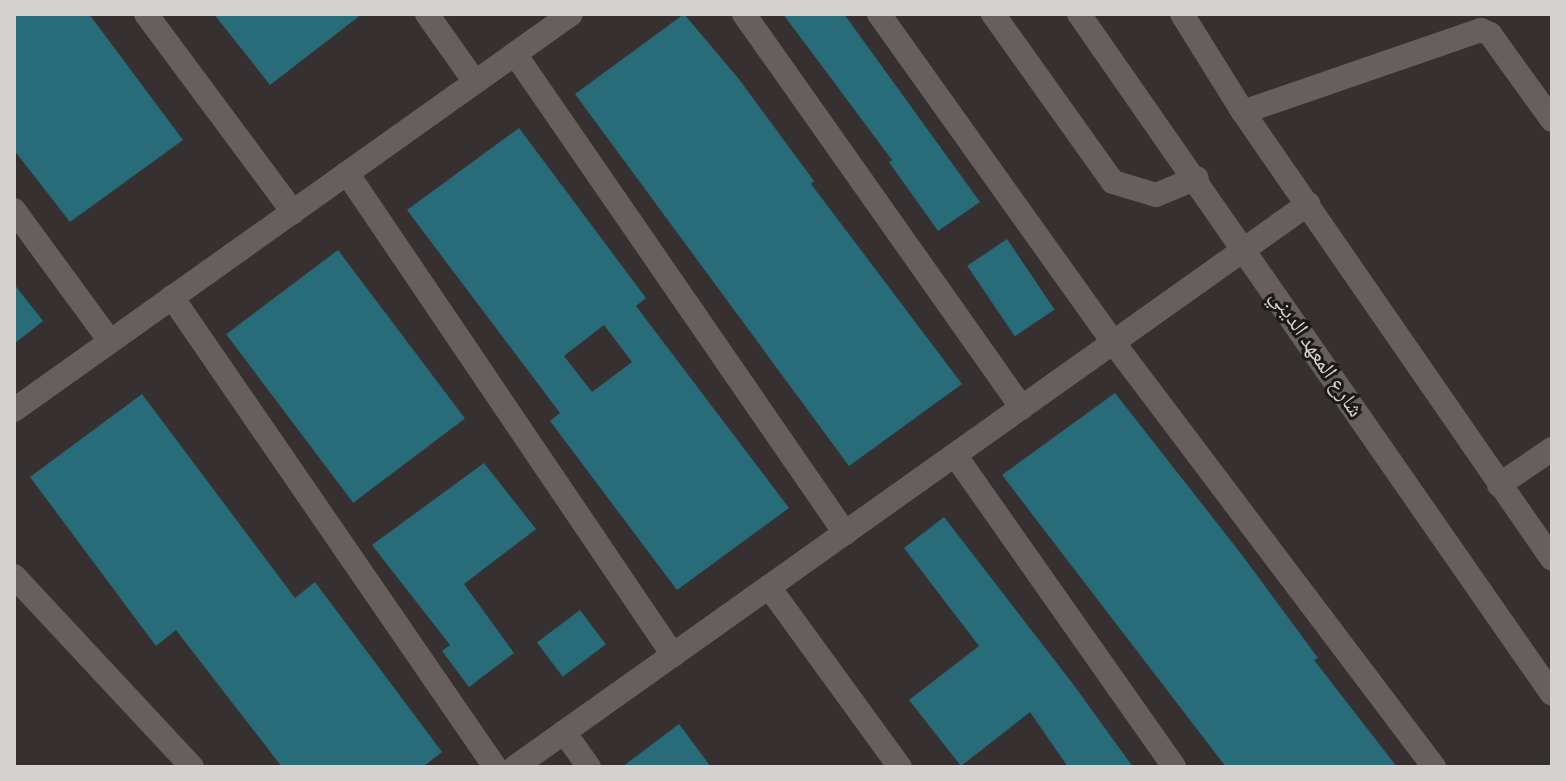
<!DOCTYPE html>
<meta charset="utf-8">
<style>
body{margin:0}
#map{position:relative;width:1566px;height:781px;overflow:hidden;background:#373030;font-family:"Archivo Narrow","Noto Naskh Arabic",sans-serif}
div>[style]{position:absolute}
[style*='--x']{left:calc(var(--x)*1px);top:calc(var(--y)*1px);width:calc(var(--w)*1px);rotate:calc(var(--a)*1deg)}
.building>*{inset:0;background:#276c78;transform-origin:0 0}
.minor>*{height:24px;margin:-12px;padding:0 12px;transform-origin:12px;border-radius:12px;background:#675f5e}
span{translate:-50% -50%;white-space:nowrap;text-align:center;line-height:1.15;-webkit-text-stroke:6px #1c1919;paint-order:stroke}
.street-label{font-size:22px;color:#d6d2d1}
.frame{position:absolute;inset:0;border:16px solid #d6d2d1;pointer-events:none}
</style>
<div id="map">
<div class="building">
<i style="clip-path:polygon(14px 14px,89px 14px,183px 140px,70px 222px,14px 150px)"></i>
<i style="clip-path:polygon(214px 14px,362px 14px,270px 85px)"></i>
<i style="clip-path:polygon(684px 14px,738px 78px,814px 181px,811px 184px,962px 384px,849px 466px,575px 94px)"></i>
<i style="clip-path:polygon(783px 14px,844px 14px,980px 202px,938px 231px,889px 162px,892px 160px)"></i>
<i style="clip-path:polygon(evenodd,519px 128px,646px 298px,636px 306px,789px 508px,677px 590px,550px 421px,560px 413px,407px 210px,519px 128px,604px 325px,632px 362px,592px 392px,564px 356px,604px 325px)"></i>
<i style="left:1007px;top:239px;width:85px;height:48px;rotate:56deg"></i>
<i style="left:338px;top:250px;width:211px;height:140px;rotate:53deg"></i>
<i style="clip-path:polygon(14px 284px,43px 321px,14px 344px)"></i>
<i style="clip-path:polygon(1115px 393px,1242px 555px,1318px 658px,1314px 660px,1397px 767px,1226px 767px,1002px 475px)"></i>
<i style="clip-path:polygon(142px 394px,295px 598px,315px 582px,442px 752px,423px 767px,282px 767px,176px 630px,156px 646px,30px 477px)"></i>
<i style="clip-path:polygon(484px 463px,536px 529px,464px 584px,514px 653px,469px 687px,442px 651px,450px 645px,372px 545px)"></i>
<i style="clip-path:polygon(944px 517px,1073px 684px,1133px 767px,1068px 767px,1030px 712px,961px 766px,909px 700px,979px 646px,904px 548px)"></i>
<i style="left:580px;top:610px;width:43px;height:54px;rotate:53deg"></i>
<i style="clip-path:polygon(679px 724px,711px 767px,622px 767px)"></i>
</div>
<div class="minor">
<i style="--x:146;--y:14;--w:247;--a:53.4"></i>
<i style="--x:427;--y:14;--w:83;--a:54.8"></i>
<i style="--x:744;--y:14;--w:482;--a:54.8"></i>
<i style="--x:879;--y:14;--w:403;--a:54.5"></i>
<i style="--x:1113;--y:342;--w:533;--a:52.94"></i>
<i style="--x:993;--y:14;--w:206;--a:54.5"></i>
<i style="--x:1113;--y:182;--w:45;--a:16.8"></i>
<i style="--x:1156;--y:195;--w:44;--a:-22.5"></i>
<i style="--x:1079;--y:14;--w:828;--a:55.18"></i>
<i style="--x:1182;--y:14;--w:115;--a:58.1"></i>
<i style="--x:1243;--y:112;--w:543;--a:55.34"></i>
<i style="--x:515;--y:54;--w:582;--a:55.44"></i>
<i style="--x:1243;--y:112;--w:252;--a:-19"></i>
<i style="--x:1481;--y:30;--w:10;--a:24"></i>
<i style="--x:1490;--y:34;--w:106;--a:54.2"></i>
<i style="--x:347;--y:173;--w:582;--a:55.93"></i>
<i style="--x:14;--y:210;--w:162;--a:53.8"></i>
<i style="--x:172;--y:297;--w:570;--a:55.5"></i>
<i style="--x:14;--y:410;--w:683;--a:-35.41"></i>
<i style="--x:955;--y:455;--w:381;--a:54.9"></i>
<i style="--x:1499;--y:485;--w:64;--a:-34.2"></i>
<i style="--x:14;--y:576;--w:261;--a:47"></i>
<i style="--x:769;--y:587;--w:223;--a:54"></i>
<i style="--x:564;--y:732;--w:43;--a:54.5"></i>
<i style="--x:515;--y:767;--w:973;--a:-35.37"></i>
</div>
<div class="street-label">
<span style="left:1317px;top:353px;rotate:56deg">شارع المعهد الديني</span>
</div>
<div class="frame"></div>
</div>
